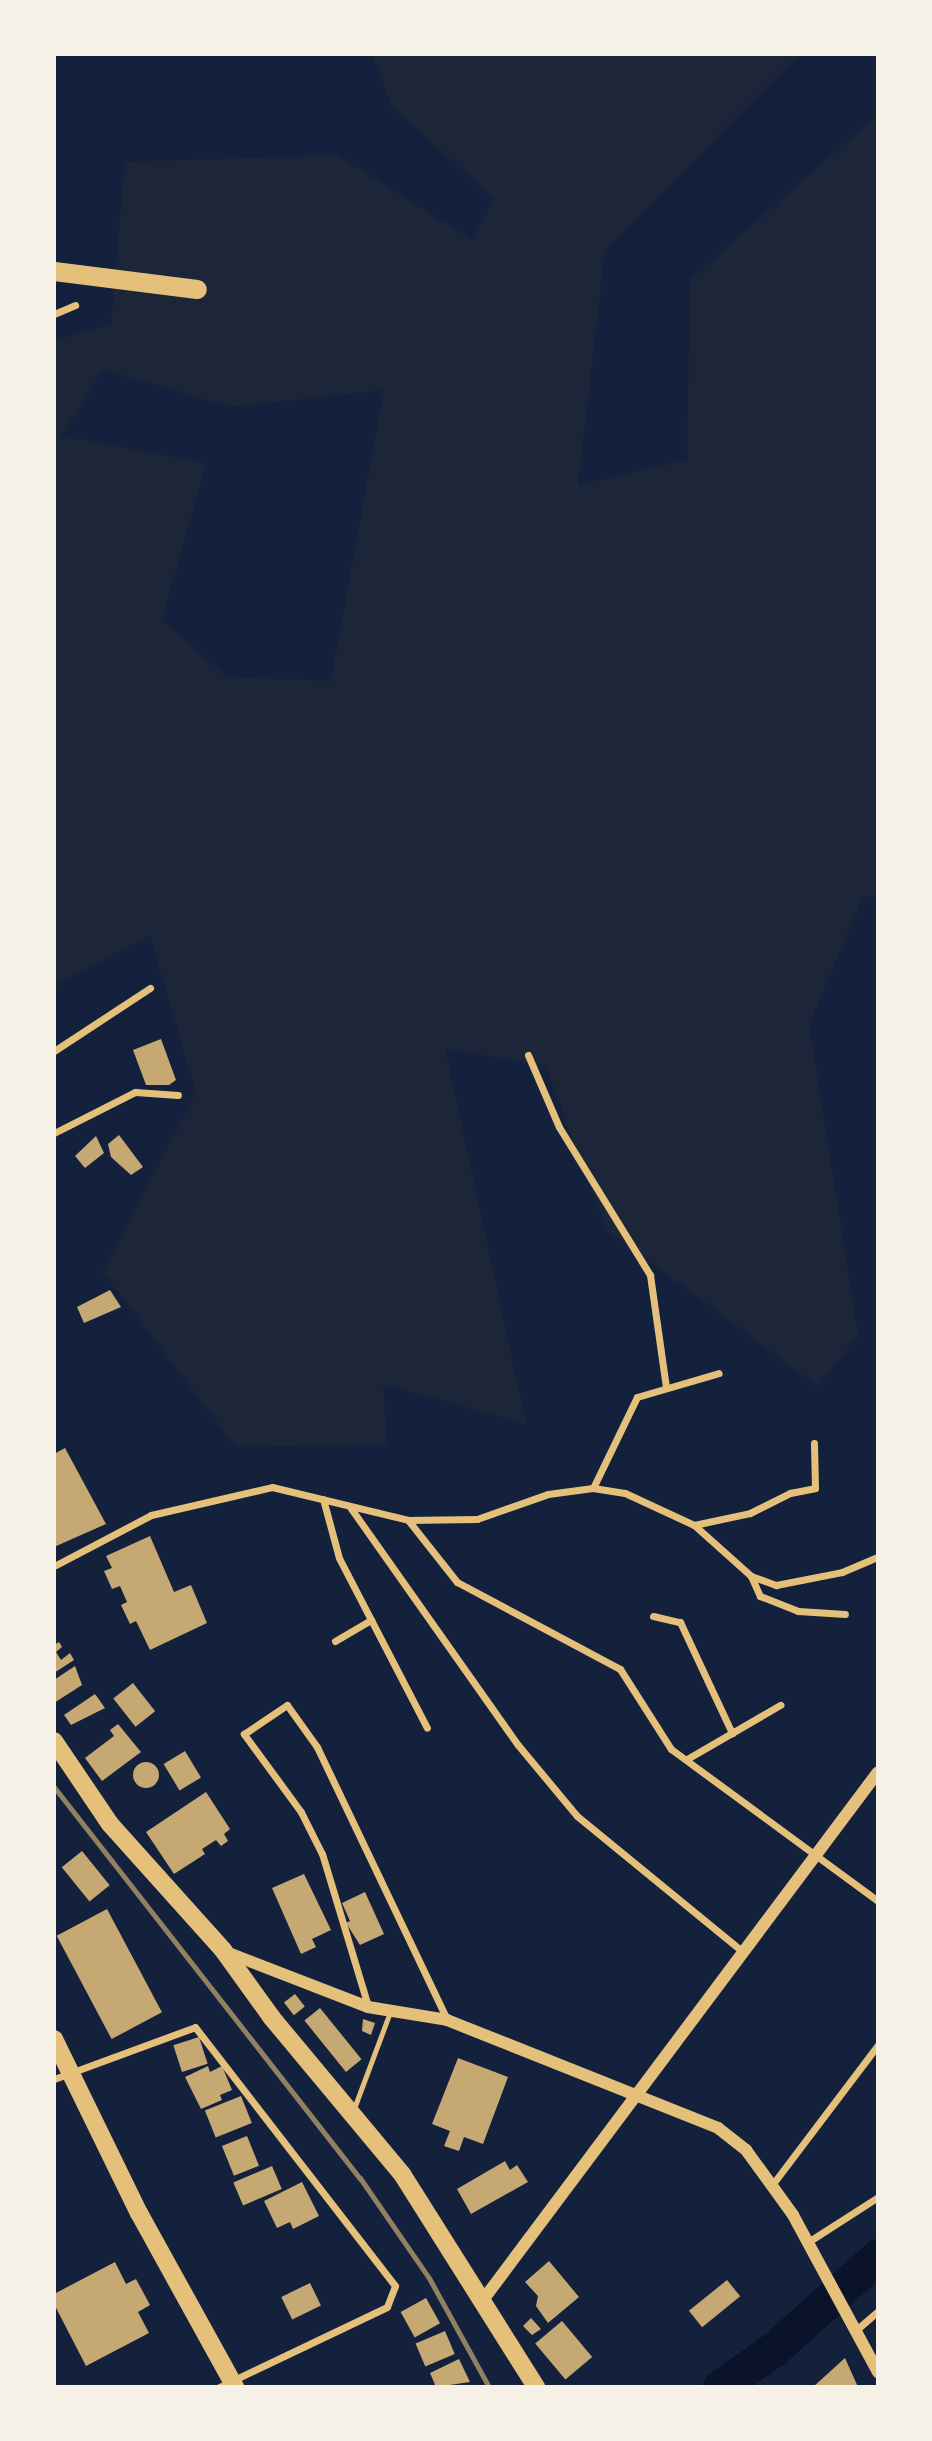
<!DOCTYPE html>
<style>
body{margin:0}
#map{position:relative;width:932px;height:2441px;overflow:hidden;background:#14213d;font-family:"PT Sans",sans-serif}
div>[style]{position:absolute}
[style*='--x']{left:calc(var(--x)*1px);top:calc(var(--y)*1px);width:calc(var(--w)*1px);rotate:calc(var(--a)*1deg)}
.green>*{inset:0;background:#1d2539}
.river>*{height:35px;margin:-17.5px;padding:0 17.5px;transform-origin:17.5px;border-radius:17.5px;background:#0b132b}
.building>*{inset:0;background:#c6a872;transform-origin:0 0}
.round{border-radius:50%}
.service>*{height:5px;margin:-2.5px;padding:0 2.5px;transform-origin:2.5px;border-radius:2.5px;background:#e5c07b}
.minor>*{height:7px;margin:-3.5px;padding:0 3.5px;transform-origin:3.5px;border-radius:3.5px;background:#e5c07b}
.tertiary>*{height:12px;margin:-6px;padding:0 6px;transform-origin:6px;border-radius:6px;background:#e5c07b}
.primary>*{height:18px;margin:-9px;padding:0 9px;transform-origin:9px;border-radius:9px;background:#e5c07b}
.trunk>*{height:18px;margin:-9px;padding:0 9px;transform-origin:9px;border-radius:9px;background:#e5c07b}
.motorway>*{height:19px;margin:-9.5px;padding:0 9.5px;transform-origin:9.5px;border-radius:9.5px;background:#e5c07b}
.rail>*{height:5px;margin:-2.5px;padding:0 2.5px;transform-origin:2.5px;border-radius:2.5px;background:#918062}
span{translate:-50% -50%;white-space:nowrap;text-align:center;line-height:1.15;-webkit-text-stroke:5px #f6f1e7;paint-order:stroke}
.frame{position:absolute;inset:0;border:56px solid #f6f1e7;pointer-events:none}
</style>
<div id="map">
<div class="green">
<i style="clip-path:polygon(evenodd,372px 54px,799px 54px,605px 250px,578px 485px,687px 460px,690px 280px,878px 114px,878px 894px,862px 899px,809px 1025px,858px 1335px,818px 1387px,606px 1229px,546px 1067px,445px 1048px,526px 1424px,383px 1384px,387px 1444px,236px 1447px,103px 1272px,196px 1093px,150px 935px,54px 986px,54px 341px,111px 324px,125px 162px,337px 155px,472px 240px,494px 199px,391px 105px,372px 54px,103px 369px,231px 407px,384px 390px,331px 681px,227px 677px,162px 620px,206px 463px,61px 436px,103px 369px)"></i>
</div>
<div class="river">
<i style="--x:720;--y:2387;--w:66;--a:-35.1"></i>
<i style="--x:774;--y:2349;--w:140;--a:-41.8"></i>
</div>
<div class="building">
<i style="clip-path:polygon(161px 1039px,176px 1080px,169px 1085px,146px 1085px,133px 1050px)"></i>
<i style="clip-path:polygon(119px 1135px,143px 1167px,131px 1175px,111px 1157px,108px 1144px)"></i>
<i style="clip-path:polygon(96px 1136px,104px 1153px,85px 1168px,75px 1156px)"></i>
<i style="clip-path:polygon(110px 1290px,121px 1307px,84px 1323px,77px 1307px)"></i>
<i style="clip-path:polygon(65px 1448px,106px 1524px,54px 1547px,54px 1454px)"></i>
<i style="clip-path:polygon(150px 1536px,174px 1592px,191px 1585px,207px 1623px,150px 1650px,136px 1621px,130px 1624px,121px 1605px,127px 1602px,120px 1586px,112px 1589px,104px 1571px,112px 1568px,106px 1556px)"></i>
<i style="clip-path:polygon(59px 1642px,62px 1647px,56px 1652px,61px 1660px,70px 1653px,74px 1660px,54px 1673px,54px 1645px)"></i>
<i style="clip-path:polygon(75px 1666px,82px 1685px,54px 1703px,54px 1680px)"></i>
<i style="left:133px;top:1683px;width:36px;height:25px;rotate:52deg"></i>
<i style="clip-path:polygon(95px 1694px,105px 1708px,71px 1725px,64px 1715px)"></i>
<i style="clip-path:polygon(118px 1724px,141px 1752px,102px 1781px,85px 1758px,114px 1736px,110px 1730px)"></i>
<i style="left:185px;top:1751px;width:31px;height:25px;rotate:59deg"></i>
<i class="round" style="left:133px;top:1762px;width:26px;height:26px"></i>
<i style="clip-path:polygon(206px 1792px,230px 1829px,224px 1834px,228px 1841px,221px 1846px,216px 1840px,202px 1849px,205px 1854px,174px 1874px,146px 1832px)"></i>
<i style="left:82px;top:1851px;width:44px;height:26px;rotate:51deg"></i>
<i style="clip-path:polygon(304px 1874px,331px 1930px,312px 1939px,316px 1947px,301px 1954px,272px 1888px)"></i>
<i style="clip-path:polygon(365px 1892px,384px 1934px,360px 1945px,346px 1923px,350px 1921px,342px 1903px)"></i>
<i style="left:107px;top:1909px;width:117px;height:57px;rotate:62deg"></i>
<i style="left:295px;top:1994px;width:16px;height:14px;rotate:52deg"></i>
<i style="left:320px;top:2008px;width:66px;height:20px;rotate:51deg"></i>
<i style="clip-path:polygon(363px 2019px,375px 2023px,371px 2035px,362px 2031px)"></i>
<i style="left:199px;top:2037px;width:28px;height:27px;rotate:72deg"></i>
<i style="clip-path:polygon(458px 2058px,508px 2077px,483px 2144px,464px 2137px,459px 2151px,444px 2146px,450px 2131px,432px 2124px)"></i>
<i style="clip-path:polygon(208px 2066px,210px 2072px,222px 2066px,232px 2090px,220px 2095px,222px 2100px,201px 2109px,185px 2077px)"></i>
<i style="left:241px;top:2096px;width:29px;height:39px;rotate:68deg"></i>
<i style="left:247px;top:2136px;width:32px;height:27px;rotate:68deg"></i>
<i style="clip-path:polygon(505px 2161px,510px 2170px,517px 2165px,528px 2182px,471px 2214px,457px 2189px)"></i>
<i style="left:272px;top:2166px;width:25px;height:42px;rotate:67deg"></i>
<i style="clip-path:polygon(302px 2182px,319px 2216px,293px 2229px,290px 2222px,277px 2228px,264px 2201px)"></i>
<i style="clip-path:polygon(549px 2261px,579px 2297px,548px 2323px,536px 2306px,538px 2296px,525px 2282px)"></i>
<i style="clip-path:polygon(115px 2262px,126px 2284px,136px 2279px,150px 2305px,138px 2312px,149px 2333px,86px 2366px,54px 2304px,54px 2294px)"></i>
<i style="left:727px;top:2280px;width:21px;height:49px;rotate:51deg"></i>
<i style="left:310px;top:2283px;width:25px;height:32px;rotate:64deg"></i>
<i style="left:426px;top:2298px;width:29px;height:29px;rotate:61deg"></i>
<i style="clip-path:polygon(531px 2318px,541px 2329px,532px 2335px,523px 2326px)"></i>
<i style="left:562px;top:2321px;width:47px;height:35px;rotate:50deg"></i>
<i style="left:445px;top:2331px;width:25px;height:32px;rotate:67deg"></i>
<i style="clip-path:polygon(845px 2358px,858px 2387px,813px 2387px)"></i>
<i style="clip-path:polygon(459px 2359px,470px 2382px,436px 2387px,430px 2373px)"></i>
</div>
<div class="service">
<i style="--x:353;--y:2111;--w:106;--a:-69.5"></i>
</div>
<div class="minor">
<i style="--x:54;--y:314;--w:23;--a:-23"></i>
<i style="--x:54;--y:1051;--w:115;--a:-33.3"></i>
<i style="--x:528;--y:1055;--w:78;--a:66.7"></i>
<i style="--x:559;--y:1127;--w:174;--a:58.4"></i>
<i style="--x:650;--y:1275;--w:114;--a:81.9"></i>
<i style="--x:54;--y:1133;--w:91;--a:-26.8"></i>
<i style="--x:135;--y:1092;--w:43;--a:4"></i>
<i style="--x:593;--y:1488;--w:101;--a:-64.2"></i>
<i style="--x:637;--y:1397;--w:85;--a:-16.3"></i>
<i style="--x:323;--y:1499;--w:61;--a:74.8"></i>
<i style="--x:339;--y:1558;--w:191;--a:62.6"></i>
<i style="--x:350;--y:1507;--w:291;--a:54.8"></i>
<i style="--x:518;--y:1745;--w:92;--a:50.3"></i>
<i style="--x:577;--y:1816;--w:215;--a:39.3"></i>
<i style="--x:408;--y:1520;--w:79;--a:51.7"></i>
<i style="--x:457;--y:1582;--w:185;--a:28.1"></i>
<i style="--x:620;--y:1669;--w:95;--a:57.5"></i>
<i style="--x:671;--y:1749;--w:257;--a:36.3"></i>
<i style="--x:694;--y:1525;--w:57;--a:-12.1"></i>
<i style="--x:750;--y:1513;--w:45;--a:-26.6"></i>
<i style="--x:790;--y:1493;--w:25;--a:-11"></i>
<i style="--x:815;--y:1488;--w:45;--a:-91.3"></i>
<i style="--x:54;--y:1566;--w:110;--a:-27.7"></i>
<i style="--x:151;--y:1515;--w:124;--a:-13"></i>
<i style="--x:272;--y:1487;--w:140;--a:13.6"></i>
<i style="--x:408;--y:1520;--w:69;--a:-0.8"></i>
<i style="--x:477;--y:1519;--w:75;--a:-19.4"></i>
<i style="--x:548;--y:1494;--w:45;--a:-7.6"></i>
<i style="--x:593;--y:1488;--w:32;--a:9"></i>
<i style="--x:625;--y:1493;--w:76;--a:24.9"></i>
<i style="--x:694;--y:1525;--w:76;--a:41.8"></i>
<i style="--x:751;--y:1576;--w:27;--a:20"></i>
<i style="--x:776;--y:1585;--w:67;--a:-11.1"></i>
<i style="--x:842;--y:1572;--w:39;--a:-23"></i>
<i style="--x:751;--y:1576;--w:22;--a:66"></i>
<i style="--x:760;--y:1596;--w:41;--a:21.5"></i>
<i style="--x:798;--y:1611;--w:47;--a:3.7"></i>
<i style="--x:653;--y:1616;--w:28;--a:13"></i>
<i style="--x:680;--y:1622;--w:123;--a:64.9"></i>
<i style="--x:335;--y:1641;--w:42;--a:-30.3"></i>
<i style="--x:687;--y:1759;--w:108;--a:-30.1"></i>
<i style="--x:368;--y:2006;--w:159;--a:-106.8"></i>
<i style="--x:322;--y:1854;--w:47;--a:-116.6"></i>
<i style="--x:301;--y:1812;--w:97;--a:-126.2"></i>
<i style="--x:244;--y:1734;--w:52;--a:-34"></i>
<i style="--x:287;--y:1705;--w:52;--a:54.5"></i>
<i style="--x:317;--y:1747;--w:302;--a:64.5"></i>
<i style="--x:54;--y:2079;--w:150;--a:-20.2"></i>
<i style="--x:195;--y:2027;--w:327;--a:52.3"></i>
<i style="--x:395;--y:2286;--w:22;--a:111"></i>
<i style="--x:387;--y:2307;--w:186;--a:154.5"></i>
<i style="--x:772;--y:2185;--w:176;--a:-52.9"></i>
<i style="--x:808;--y:2242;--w:83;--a:-32.7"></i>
<i style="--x:855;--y:2331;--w:30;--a:-41"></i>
</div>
<div class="tertiary">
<i style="--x:226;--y:1952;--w:152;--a:21.2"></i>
<i style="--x:368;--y:2007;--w:80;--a:9.3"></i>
<i style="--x:447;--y:2020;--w:292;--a:21.7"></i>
<i style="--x:718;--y:2128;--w:36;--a:38"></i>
<i style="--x:746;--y:2150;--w:80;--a:54.1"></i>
<i style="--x:793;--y:2215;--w:179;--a:61.6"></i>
<i style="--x:483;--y:2300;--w:659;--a:-53.2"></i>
</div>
<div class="primary">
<i style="--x:54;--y:1741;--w:100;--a:56"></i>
<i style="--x:110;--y:1824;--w:169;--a:48.1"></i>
<i style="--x:223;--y:1950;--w:84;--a:54.2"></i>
<i style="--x:272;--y:2018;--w:203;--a:50.2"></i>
<i style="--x:402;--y:2174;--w:252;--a:57.8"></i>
</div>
<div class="trunk">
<i style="--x:54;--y:2039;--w:194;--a:64"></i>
<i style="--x:139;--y:2213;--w:199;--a:61.1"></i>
</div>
<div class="motorway">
<i style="--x:54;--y:271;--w:144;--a:7.2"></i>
</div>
<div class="rail">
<i style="--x:54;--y:1787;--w:497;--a:52"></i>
<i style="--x:360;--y:2178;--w:121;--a:55.4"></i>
<i style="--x:429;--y:2278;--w:124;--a:61.2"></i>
</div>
<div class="frame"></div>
</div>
